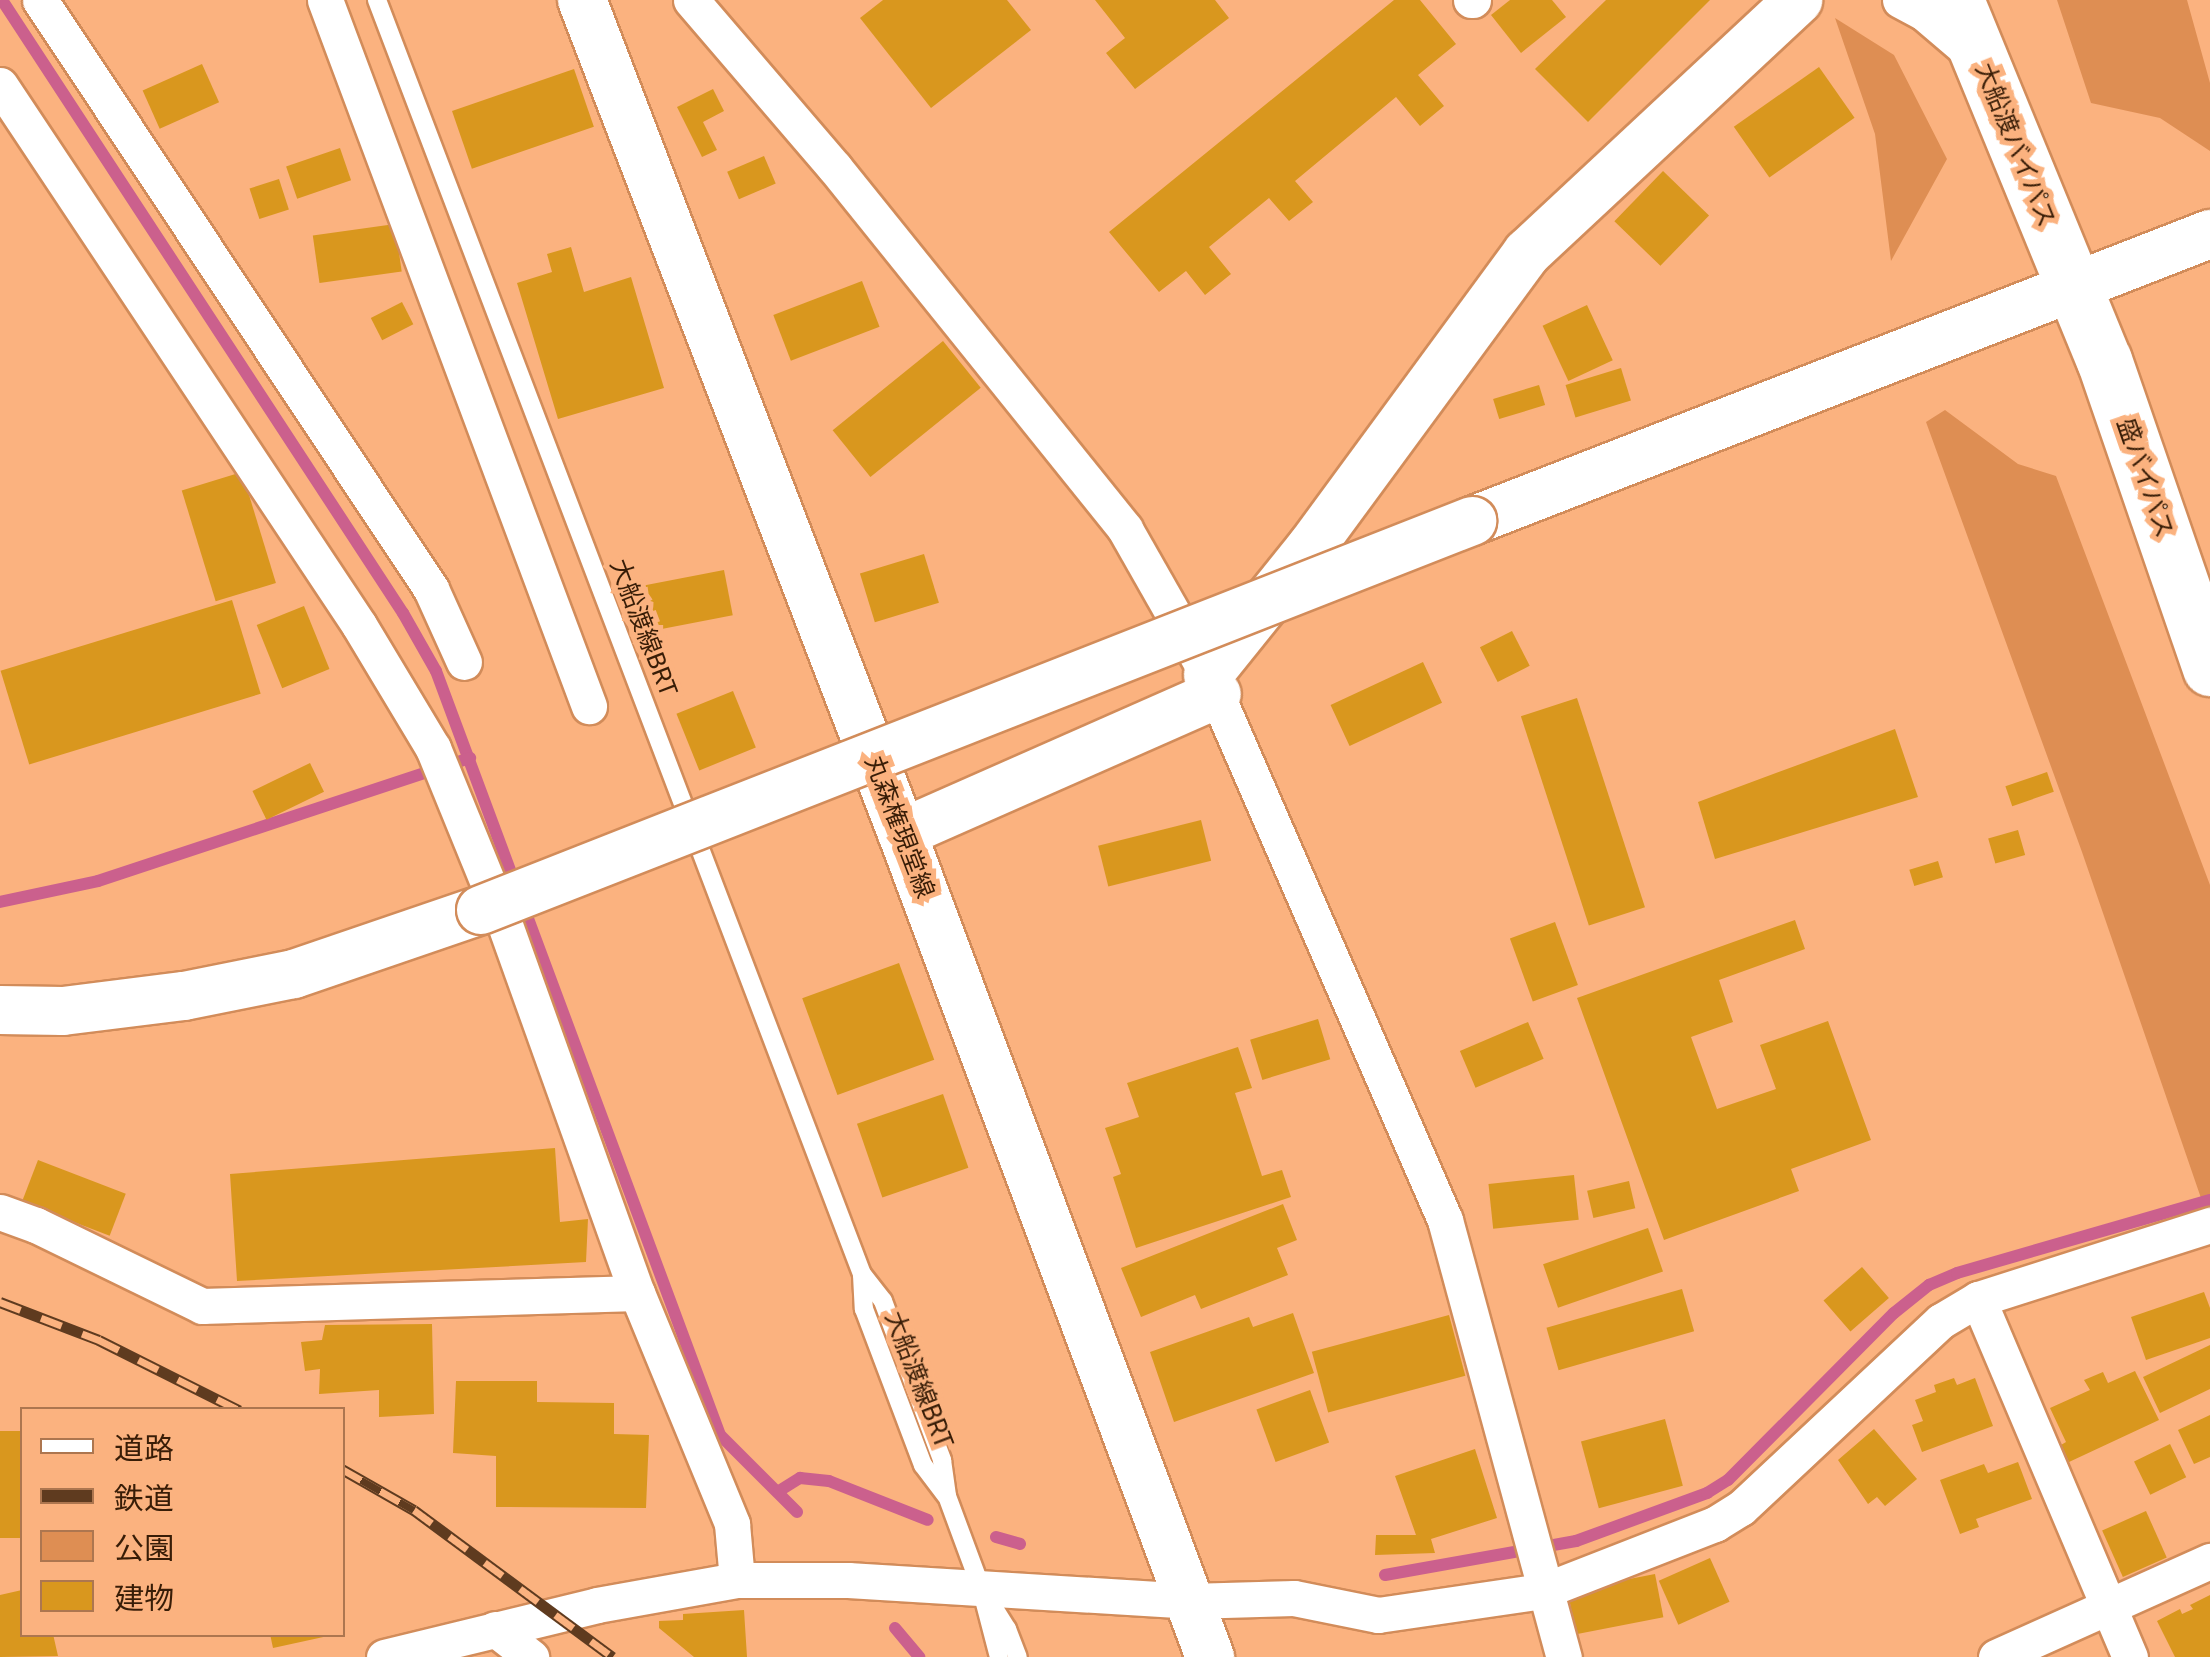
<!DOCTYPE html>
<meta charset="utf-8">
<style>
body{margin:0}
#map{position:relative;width:2210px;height:1657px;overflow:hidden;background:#fbb27f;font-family:Roboto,"Noto Sans JP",sans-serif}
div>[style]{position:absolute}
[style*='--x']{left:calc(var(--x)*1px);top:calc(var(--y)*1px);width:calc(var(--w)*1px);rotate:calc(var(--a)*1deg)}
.green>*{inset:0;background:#de8e53}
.stream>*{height:12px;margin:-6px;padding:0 6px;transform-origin:6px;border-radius:6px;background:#cb608d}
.building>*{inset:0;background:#d9971e;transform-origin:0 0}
.roads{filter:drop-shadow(2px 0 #d28c5a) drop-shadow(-2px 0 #d28c5a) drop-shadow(0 2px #d28c5a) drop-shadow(0 -2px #d28c5a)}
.lane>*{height:18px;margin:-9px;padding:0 9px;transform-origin:9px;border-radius:9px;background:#fff}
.street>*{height:35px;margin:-17.5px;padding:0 17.5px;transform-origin:17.5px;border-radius:17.5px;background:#fff}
.secondary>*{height:48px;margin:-24px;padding:0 24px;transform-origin:24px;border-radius:24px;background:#fff}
.highway>*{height:55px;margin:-27.5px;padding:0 27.5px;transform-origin:27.5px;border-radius:27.5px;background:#fff}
.rail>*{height:11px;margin-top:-5.5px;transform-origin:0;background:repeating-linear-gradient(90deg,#fbb27f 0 22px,#5f3b1f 0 44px);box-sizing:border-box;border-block:2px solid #5f3b1f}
.bridges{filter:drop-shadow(2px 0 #d28c5a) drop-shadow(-2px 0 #d28c5a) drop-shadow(0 2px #d28c5a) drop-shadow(0 -2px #d28c5a)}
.secondary-bridge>*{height:48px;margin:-24px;padding:0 24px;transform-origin:24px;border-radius:24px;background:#fff}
span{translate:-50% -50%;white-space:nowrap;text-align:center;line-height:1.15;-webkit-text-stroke:10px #fbb27f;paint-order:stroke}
.street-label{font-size:25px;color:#381d07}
.legend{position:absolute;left:20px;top:1407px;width:325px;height:230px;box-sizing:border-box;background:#fbb27f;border:2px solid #ad764f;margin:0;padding:12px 18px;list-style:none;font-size:30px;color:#381d07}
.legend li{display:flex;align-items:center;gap:20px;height:50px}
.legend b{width:50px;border:2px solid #ad764f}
</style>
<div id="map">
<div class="green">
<i style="clip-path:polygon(2057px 0,2187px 0,2210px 83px,2210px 151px,2160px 118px,2091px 103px)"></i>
<i style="clip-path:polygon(1835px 18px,1894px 55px,1947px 159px,1891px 261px,1875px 134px)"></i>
<i style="clip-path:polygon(1945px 410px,2018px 464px,2056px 476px,2210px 885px,2210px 1199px,2202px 1201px,2082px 852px,1926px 422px)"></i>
</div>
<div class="stream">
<i style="--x:2;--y:0;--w:733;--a:56.81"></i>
<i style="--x:403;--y:613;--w:67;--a:60.4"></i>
<i style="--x:436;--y:671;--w:815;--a:69.61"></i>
<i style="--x:720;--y:1435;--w:109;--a:45"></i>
<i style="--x:0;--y:902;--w:100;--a:-12.1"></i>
<i style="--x:98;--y:881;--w:392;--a:-18.3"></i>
<i style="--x:779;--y:1491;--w:25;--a:-32"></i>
<i style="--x:800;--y:1478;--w:29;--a:6"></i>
<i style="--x:829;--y:1481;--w:106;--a:21.5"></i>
<i style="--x:996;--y:1537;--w:25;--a:16"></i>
<i style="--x:1385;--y:1575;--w:194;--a:-10.1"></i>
<i style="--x:1576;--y:1541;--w:140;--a:-20.1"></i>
<i style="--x:1707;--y:1493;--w:25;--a:-32"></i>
<i style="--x:1728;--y:1480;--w:235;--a:-45.2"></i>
<i style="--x:1894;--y:1313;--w:45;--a:-38.7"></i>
<i style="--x:1929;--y:1285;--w:30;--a:-23"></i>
<i style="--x:1957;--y:1273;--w:263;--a:-16.1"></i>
<i style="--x:895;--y:1628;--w:38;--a:50"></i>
</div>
<div class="building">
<i style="clip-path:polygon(883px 0,1007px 0,1031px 30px,931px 108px,860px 18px)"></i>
<i style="clip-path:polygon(1095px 0,1215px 0,1229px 18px,1135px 89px,1106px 53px,1125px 38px)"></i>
<i style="clip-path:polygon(1394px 0,1420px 0,1456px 44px,1418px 75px,1444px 106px,1420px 126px,1396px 97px,1295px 181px,1313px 202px,1289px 221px,1269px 198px,1209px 247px,1231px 274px,1205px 295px,1186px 271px,1159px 292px,1109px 232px)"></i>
<i style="clip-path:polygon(1510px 0,1552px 0,1566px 17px,1521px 53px,1491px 15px)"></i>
<i style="clip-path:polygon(1606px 0,1710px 0,1588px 122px,1535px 69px)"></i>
<i style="left:202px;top:64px;width:42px;height:65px;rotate:66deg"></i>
<i style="left:1819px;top:67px;width:62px;height:104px;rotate:55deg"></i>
<i style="left:574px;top:69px;width:61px;height:129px;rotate:71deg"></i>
<i style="clip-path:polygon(713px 89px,724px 111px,703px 122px,717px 150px,702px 157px,677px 107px)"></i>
<i style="left:340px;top:148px;width:34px;height:57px;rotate:71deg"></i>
<i style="left:764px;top:156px;width:30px;height:40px;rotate:67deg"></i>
<i style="left:1663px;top:171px;width:64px;height:70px;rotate:44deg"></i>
<i style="left:279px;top:179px;width:32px;height:31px;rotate:72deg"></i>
<i style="left:395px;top:224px;width:48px;height:83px;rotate:82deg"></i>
<i style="clip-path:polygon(571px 247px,584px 292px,631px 277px,664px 388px,558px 419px,517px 283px,552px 272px,547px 254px)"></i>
<i style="left:862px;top:281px;width:49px;height:95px;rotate:69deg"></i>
<i style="left:402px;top:302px;width:25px;height:35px;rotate:63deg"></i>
<i style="left:1587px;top:305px;width:61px;height:49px;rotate:65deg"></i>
<i style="left:943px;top:341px;width:60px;height:142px;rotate:51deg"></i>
<i style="left:1621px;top:368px;width:34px;height:58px;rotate:73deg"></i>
<i style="left:1539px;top:385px;width:21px;height:48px;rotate:73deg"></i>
<i style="left:242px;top:472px;width:116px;height:63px;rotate:73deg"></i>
<i style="left:924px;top:554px;width:51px;height:67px;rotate:73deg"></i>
<i style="left:724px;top:570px;width:46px;height:87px;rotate:79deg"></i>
<i style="left:232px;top:600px;width:98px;height:242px;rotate:73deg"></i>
<i style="left:304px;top:606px;width:68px;height:51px;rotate:68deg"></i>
<i style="left:1512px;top:631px;width:39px;height:36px;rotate:63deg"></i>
<i style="left:1423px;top:662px;width:45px;height:102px;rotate:65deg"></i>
<i style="left:733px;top:691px;width:61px;height:61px;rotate:68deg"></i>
<i style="left:1577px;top:698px;width:220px;height:59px;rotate:72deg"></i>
<i style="clip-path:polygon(1895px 729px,1918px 797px,1715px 859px,1698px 802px)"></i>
<i style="left:310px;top:763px;width:32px;height:64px;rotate:64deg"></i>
<i style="left:2047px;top:772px;width:21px;height:44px;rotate:71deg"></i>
<i style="left:1201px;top:820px;width:42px;height:106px;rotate:76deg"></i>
<i style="left:2018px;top:830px;width:26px;height:31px;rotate:74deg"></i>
<i style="left:1938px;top:861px;width:17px;height:30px;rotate:73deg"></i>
<i style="clip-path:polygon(1795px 920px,1805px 949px,1719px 980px,1733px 1022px,1691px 1037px,1717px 1109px,1776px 1089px,1760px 1045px,1828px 1021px,1871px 1140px,1791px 1169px,1799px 1191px,1664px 1240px,1577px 998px)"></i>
<i style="left:1555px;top:922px;width:67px;height:48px;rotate:70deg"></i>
<i style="left:899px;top:963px;width:103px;height:103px;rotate:70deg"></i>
<i style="left:1318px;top:1019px;width:42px;height:71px;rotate:73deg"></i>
<i style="left:1528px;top:1022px;width:40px;height:74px;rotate:67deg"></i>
<i style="clip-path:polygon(1238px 1047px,1252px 1088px,1235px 1093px,1262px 1176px,1282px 1170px,1291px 1197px,1136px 1248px,1113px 1177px,1121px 1174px,1105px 1128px,1139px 1117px,1127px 1083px)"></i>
<i style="left:943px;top:1094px;width:78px;height:91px;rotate:71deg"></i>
<i style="clip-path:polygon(555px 1148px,560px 1222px,588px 1219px,586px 1262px,237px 1281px,230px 1174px)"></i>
<i style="left:38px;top:1160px;width:94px;height:45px;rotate:21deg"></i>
<i style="left:1574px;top:1175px;width:45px;height:86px;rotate:84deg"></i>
<i style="left:1629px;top:1181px;width:28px;height:43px;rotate:77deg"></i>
<i style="clip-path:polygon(1283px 1204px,1297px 1240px,1277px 1248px,1288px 1275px,1201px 1309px,1195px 1295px,1141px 1317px,1121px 1268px)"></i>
<i style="left:1648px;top:1228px;width:46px;height:111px;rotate:71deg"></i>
<i style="left:1862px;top:1267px;width:41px;height:51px;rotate:49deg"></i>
<i style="left:1682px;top:1289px;width:44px;height:141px;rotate:74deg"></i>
<i style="clip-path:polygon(2204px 1292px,2210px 1308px,2210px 1338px,2146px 1360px,2131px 1317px)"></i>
<i style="clip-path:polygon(1293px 1313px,1314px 1373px,1174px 1422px,1150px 1352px,1249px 1317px,1253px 1327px)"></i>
<i style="left:1449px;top:1315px;width:63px;height:142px;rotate:75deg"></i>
<i style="clip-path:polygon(432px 1324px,434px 1414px,379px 1417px,379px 1390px,319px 1394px,320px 1369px,305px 1371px,301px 1342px,322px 1340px,325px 1325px)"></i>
<i style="clip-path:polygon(2210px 1345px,2210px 1389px,2160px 1413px,2143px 1377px)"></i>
<i style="clip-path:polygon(2135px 1371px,2159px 1420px,2069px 1462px,2061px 1445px,2066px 1442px,2050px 1408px,2090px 1390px,2084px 1380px,2103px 1372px,2108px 1383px)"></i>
<i style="clip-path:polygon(1954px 1378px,1957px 1385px,1975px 1378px,1993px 1426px,1922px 1452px,1912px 1425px,1923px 1421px,1915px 1400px,1936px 1392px,1934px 1385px)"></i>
<i style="clip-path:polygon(456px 1381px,537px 1381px,537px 1402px,614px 1403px,614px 1434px,649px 1435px,646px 1508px,496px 1507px,496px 1456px,453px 1453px)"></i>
<i style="left:1310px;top:1390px;width:56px;height:57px;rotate:70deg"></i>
<i style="clip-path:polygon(2210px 1415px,2210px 1457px,2194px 1464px,2178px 1430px)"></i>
<i style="left:1665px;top:1419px;width:69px;height:87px;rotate:75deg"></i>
<i style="clip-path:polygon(1874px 1429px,1917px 1479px,1885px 1506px,1877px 1497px,1868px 1504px,1838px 1460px)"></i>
<i style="left:22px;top:1431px;width:107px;height:23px;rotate:90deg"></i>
<i style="left:2170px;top:1444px;width:37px;height:40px;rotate:64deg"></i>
<i style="clip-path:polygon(1475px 1449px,1497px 1518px,1431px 1539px,1435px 1553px,1375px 1555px,1376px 1535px,1416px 1535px,1395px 1476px)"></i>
<i style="clip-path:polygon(2018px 1462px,2032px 1499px,1976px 1519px,1979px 1527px,1960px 1534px,1940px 1480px,1984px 1464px,1988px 1473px)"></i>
<i style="left:2146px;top:1511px;width:51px;height:48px;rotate:66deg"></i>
<i style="left:1710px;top:1558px;width:48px;height:56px;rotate:66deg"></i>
<i style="left:1655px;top:1574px;width:44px;height:89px;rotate:79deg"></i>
<i style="clip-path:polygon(22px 1590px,22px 1634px,53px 1634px,58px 1656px,0 1657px,0 1595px)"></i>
<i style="clip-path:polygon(2210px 1595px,2210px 1657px,2175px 1657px,2157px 1621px,2180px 1609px,2182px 1614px,2193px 1609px,2190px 1605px)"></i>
<i style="clip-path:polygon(744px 1610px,747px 1657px,694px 1657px,659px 1628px,659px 1621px,683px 1620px,683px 1614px)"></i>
<i style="clip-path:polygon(270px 1634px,328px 1634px,328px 1636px,273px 1648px)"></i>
</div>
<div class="roads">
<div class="lane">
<i style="--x:377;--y:0;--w:1363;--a:69.16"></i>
<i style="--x:862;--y:1274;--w:34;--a:52"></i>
<i style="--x:883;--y:1301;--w:170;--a:69.6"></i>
<i style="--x:942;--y:1460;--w:36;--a:82"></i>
<i style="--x:947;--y:1496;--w:98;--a:69.7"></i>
<i style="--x:981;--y:1588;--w:71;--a:75.4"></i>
<i style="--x:862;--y:1275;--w:34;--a:87"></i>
<i style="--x:864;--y:1309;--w:167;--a:69.3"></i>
<i style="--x:923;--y:1465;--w:38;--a:53"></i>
<i style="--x:987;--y:1597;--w:38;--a:58"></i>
<i style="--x:1007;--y:1629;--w:30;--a:69"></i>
</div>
<div class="street">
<i style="--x:40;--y:0;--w:707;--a:56.42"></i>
<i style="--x:431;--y:589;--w:80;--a:65.7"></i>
<i style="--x:325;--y:0;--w:754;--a:69.5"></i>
<i style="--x:691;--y:0;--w:221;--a:49.4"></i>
<i style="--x:835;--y:168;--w:463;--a:51.2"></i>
<i style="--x:1125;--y:529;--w:168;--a:60.4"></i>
<i style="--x:1208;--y:675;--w:594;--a:66.5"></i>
<i style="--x:1445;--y:1220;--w:453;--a:74.8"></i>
<i style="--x:1471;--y:0;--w:2;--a:0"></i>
<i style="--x:1900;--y:0;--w:27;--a:28"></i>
<i style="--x:1924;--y:13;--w:60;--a:40.3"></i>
<i style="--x:0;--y:85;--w:648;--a:56.38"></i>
<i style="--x:359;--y:625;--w:144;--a:59"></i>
<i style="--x:433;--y:748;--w:188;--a:67.8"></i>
<i style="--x:504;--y:922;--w:394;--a:70.3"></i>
<i style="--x:637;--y:1293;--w:250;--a:67.6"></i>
<i style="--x:732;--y:1524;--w:56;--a:84.9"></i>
<i style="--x:0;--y:1212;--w:38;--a:20"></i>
<i style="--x:36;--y:1225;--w:185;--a:26"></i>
<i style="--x:202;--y:1306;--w:435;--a:-1.7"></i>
<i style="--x:1978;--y:1299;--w:389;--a:67"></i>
<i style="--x:495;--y:1629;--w:46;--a:37.9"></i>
<i style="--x:384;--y:1657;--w:219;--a:-13.7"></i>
<i style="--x:597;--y:1605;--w:142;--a:-10.1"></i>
<i style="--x:737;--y:1580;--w:111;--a:0"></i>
<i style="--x:848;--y:1580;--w:342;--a:3.5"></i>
<i style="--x:1189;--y:1601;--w:105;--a:-1.6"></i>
<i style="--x:1294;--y:1598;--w:86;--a:11.4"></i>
<i style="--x:1378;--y:1615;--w:167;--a:-8.3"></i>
<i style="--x:1543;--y:1591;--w:185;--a:-21.3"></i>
<i style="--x:1715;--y:1524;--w:31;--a:-32"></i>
<i style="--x:1741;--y:1508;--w:274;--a:-43.1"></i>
<i style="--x:1941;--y:1321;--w:43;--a:-30.7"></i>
<i style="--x:1978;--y:1299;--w:244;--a:-17.7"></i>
<i style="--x:1996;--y:1657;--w:235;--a:-24.2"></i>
</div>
<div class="secondary">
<i style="--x:582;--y:0;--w:892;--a:68.99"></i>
<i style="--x:902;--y:833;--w:880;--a:69.5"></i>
<i style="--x:1472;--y:521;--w:792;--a:-21.25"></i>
<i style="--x:1208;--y:675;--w:164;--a:-51.2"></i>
<i style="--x:1311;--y:547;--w:365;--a:-53.7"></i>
<i style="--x:1527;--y:253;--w:371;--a:-43"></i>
<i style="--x:902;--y:833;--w:344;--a:-23.8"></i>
<i style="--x:0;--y:1010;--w:63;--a:0.9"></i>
<i style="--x:63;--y:1011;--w:122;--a:-7.1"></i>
<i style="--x:184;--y:996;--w:112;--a:-11.3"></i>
<i style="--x:294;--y:974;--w:198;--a:-18.9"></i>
</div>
<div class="highway">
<i style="--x:1956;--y:0;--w:389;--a:67.7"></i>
<i style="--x:2104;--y:360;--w:326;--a:71"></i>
</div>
</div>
<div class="rail">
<i style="--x:0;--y:1302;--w:106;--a:21"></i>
<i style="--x:99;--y:1340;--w:157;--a:26.6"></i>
<i style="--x:342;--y:1469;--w:83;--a:29.7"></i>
<i style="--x:414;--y:1510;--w:247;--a:36.5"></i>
</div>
<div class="bridges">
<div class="secondary-bridge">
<i style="--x:481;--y:910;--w:1065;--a:-21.43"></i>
</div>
</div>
<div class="street-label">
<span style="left:2015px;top:145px;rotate:68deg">大船渡バイパス</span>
<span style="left:2145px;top:478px;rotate:71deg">盛バイパス</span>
<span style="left:643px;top:628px;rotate:69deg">大船渡線BRT</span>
<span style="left:899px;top:827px;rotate:69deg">丸森権現堂線</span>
<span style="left:918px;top:1380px;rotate:69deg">大船渡線BRT</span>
</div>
<ul class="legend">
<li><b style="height:12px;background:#fff"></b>道路</li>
<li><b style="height:12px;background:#5f3b1f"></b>鉄道</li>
<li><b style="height:28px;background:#de8e53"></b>公園</li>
<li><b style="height:28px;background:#d9971e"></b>建物</li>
</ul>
</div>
